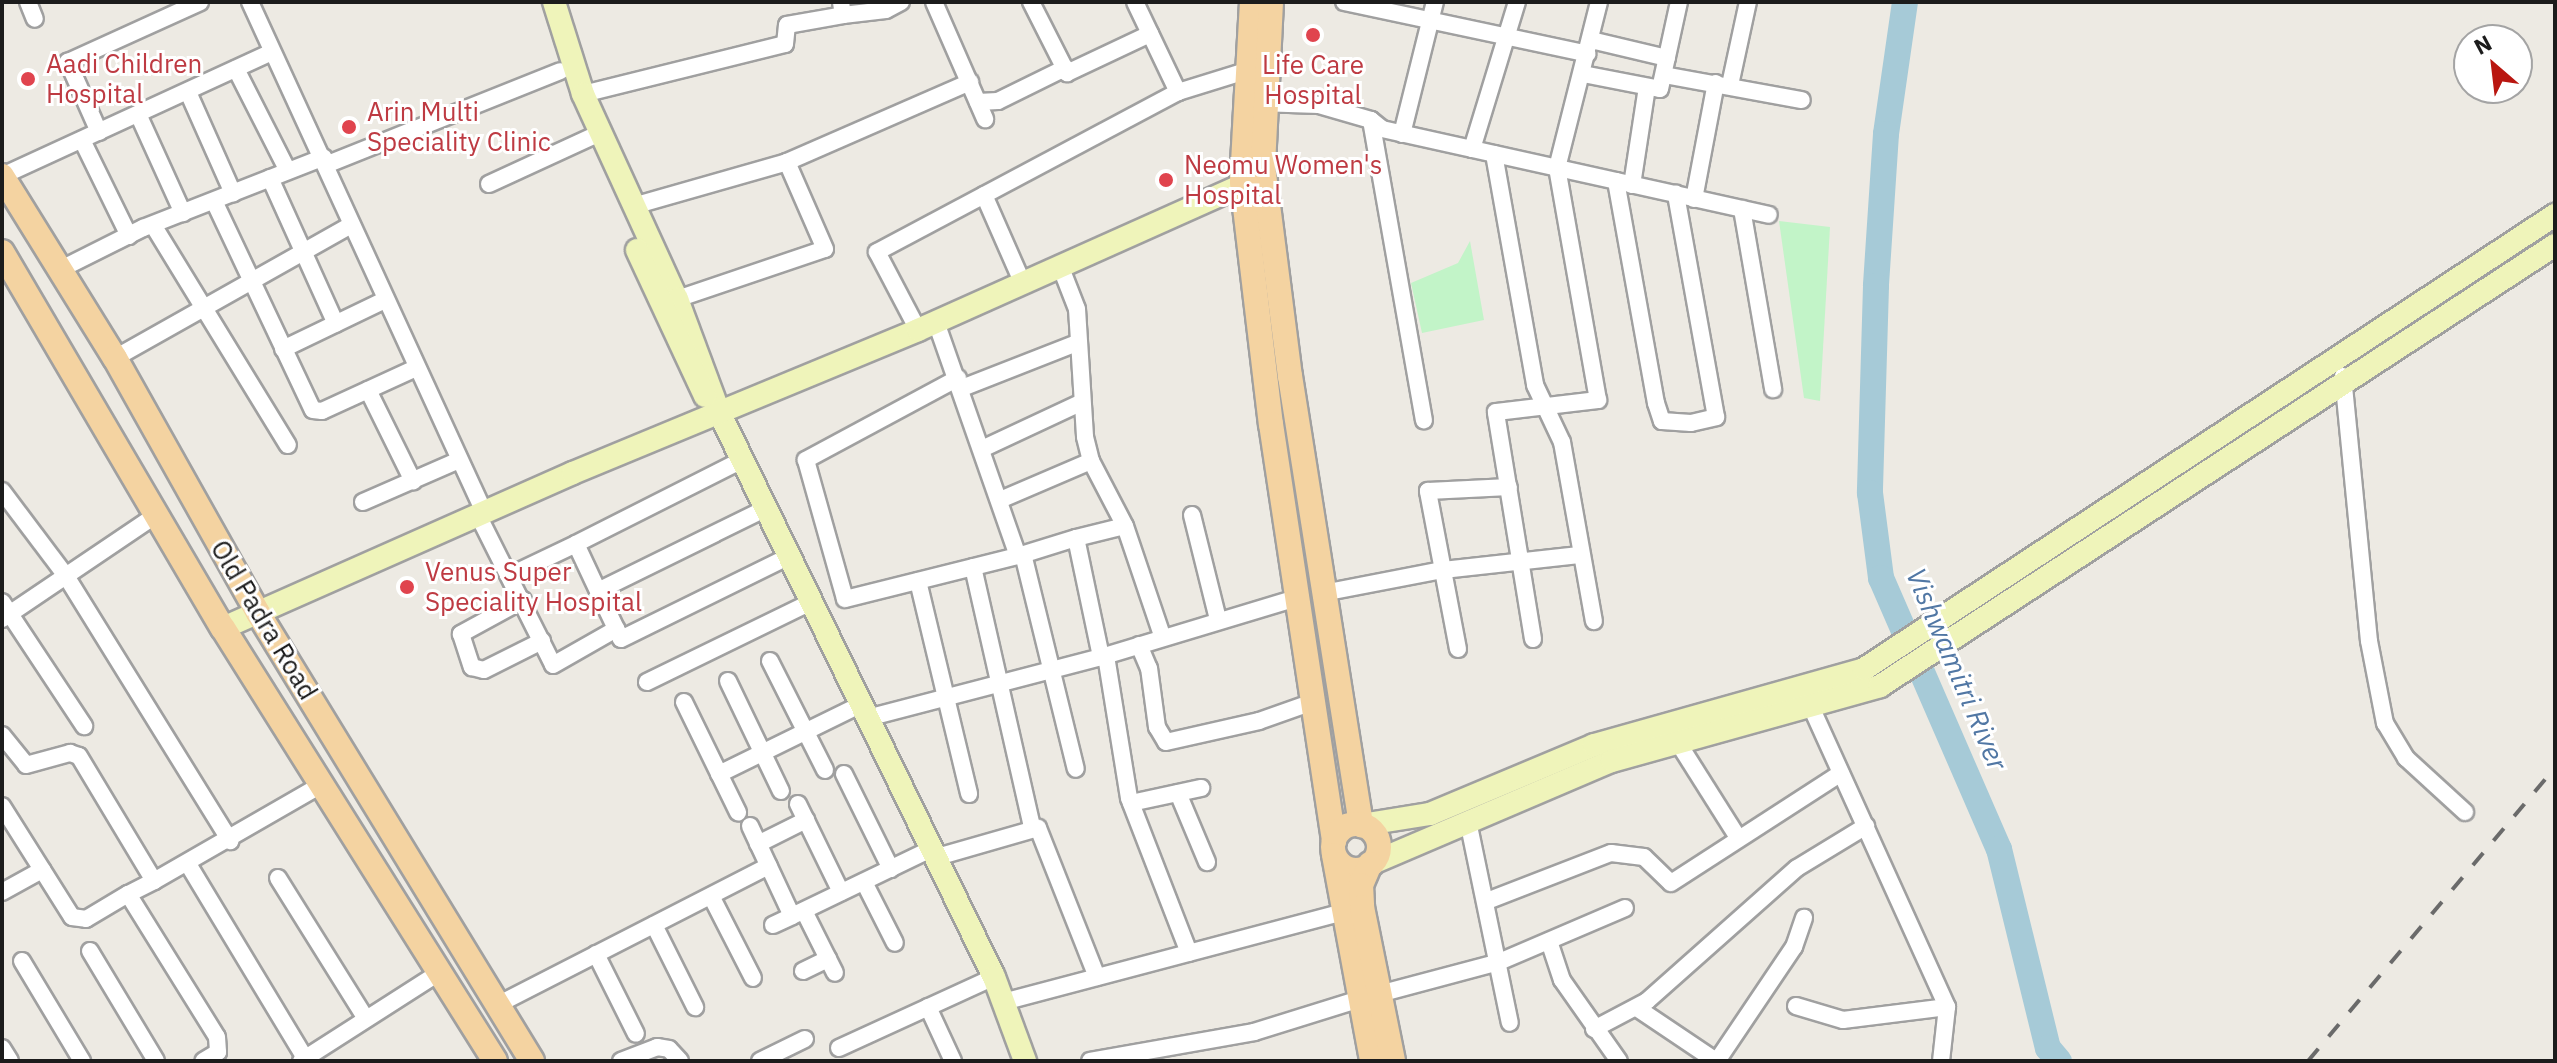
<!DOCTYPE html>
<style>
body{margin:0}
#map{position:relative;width:2557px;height:1063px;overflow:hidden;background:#edeae3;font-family:"IBM Plex Sans",sans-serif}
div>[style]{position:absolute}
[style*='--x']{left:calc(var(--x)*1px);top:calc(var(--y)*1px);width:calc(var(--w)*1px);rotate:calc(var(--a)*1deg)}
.park>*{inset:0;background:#c2f4c8}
.river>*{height:26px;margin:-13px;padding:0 13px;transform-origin:13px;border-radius:13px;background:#a6cad7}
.roads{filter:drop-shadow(2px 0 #a0a0a0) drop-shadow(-2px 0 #a0a0a0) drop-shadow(0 2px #a0a0a0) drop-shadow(0 -2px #a0a0a0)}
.street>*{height:16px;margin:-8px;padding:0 8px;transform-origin:8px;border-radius:8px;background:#fff}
.secondary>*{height:22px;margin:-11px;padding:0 11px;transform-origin:11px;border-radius:11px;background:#eff4ba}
.primary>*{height:24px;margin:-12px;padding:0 12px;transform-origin:12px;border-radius:12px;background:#f4d3a1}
.primary>.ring{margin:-12px;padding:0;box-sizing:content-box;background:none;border:24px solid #f4d3a1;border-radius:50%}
.rail>*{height:4px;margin-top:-2px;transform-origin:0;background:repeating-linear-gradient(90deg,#6a6a6a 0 16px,transparent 0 32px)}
.dots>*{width:22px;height:22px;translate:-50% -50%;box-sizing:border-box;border:4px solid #fff;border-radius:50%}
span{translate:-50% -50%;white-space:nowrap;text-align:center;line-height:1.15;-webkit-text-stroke:6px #fff;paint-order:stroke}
.health-label{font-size:26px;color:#be3a42}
.left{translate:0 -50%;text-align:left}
.street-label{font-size:26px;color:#1c1c1c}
.water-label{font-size:28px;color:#5177a4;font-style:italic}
.frame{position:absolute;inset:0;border:4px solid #1c1c1c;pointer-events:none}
.north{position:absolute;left:2453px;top:24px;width:80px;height:80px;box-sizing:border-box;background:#fff;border:2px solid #a4a4a4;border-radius:50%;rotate:332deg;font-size:22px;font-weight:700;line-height:32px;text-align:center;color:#1c1c1c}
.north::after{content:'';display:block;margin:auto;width:28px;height:36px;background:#b91610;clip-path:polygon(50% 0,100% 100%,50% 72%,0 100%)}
</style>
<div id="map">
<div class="park">
<i style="clip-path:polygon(1779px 221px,1830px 227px,1820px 401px,1804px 398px)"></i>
<i style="clip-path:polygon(1470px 241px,1484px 320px,1422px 333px,1411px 283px,1458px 263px)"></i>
</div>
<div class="river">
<i style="--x:1905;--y:2;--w:133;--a:98.2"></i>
<i style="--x:1886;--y:134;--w:152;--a:93.8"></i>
<i style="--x:1876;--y:286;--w:207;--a:91.7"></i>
<i style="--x:1870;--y:493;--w:86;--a:82.6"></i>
<i style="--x:1881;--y:578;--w:296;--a:66.5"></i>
<i style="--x:1999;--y:849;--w:205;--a:76.2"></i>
<i style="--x:2048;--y:1048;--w:17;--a:50"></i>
</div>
<div class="roads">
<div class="street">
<i style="--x:28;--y:2;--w:18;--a:68"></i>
<i style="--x:250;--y:2;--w:563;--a:65.35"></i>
<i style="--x:934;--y:2;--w:128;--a:66.4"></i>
<i style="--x:1031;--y:2;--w:80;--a:63.1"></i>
<i style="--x:1067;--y:73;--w:92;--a:-25.2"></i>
<i style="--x:1135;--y:2;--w:100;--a:64.5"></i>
<i style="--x:1344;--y:2;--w:249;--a:12"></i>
<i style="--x:843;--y:15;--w:43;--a:-6.6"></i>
<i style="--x:886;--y:10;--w:17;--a:-28"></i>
<i style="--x:1591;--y:40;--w:78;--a:13.3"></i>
<i style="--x:236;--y:69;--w:114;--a:63"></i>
<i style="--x:1583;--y:74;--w:78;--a:11"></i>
<i style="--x:1660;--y:89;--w:89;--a:-77.7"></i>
<i style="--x:1664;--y:75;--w:140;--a:10.3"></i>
<i style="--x:1730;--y:85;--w:85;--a:-77.8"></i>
<i style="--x:188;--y:92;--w:111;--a:66"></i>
<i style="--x:583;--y:94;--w:208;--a:-13.9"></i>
<i style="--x:785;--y:44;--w:19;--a:-84"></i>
<i style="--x:787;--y:25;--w:57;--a:-10.1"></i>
<i style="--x:843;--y:15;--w:13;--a:-99"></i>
<i style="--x:978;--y:102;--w:20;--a:-3"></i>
<i style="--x:998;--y:101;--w:75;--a:-26.2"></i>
<i style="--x:1258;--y:103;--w:61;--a:1.9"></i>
<i style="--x:1319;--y:105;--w:54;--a:16.1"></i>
<i style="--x:1371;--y:120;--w:14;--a:39"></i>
<i style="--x:1382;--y:129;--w:396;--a:12.5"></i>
<i style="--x:138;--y:114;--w:109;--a:65.6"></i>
<i style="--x:1371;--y:120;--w:305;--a:80"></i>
<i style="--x:99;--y:132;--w:77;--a:-113.9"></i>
<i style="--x:68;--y:62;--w:145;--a:-24.4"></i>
<i style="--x:1402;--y:134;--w:136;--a:-76"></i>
<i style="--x:82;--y:140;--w:107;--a:63.9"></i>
<i style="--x:1472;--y:149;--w:154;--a:-73"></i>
<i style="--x:1494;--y:154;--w:235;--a:79.9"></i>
<i style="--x:1535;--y:385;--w:63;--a:64.7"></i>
<i style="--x:1562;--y:442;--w:182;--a:79.9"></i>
<i style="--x:328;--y:164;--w:250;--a:-21.8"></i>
<i style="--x:2;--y:176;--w:297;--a:-24.7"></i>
<i style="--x:270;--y:178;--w:160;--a:65.7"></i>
<i style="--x:1616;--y:181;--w:226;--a:79.8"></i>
<i style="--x:1656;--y:403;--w:19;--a:72"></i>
<i style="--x:1662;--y:421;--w:29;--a:4"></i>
<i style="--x:1691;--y:423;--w:26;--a:-13"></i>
<i style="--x:1716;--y:417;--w:227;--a:-100.2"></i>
<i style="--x:489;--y:184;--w:122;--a:-24.7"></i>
<i style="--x:1632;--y:185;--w:99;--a:-81.3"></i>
<i style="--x:984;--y:195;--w:97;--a:66.3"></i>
<i style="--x:1694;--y:199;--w:118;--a:-79.3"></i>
<i style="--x:214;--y:201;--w:231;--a:64.7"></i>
<i style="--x:313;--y:410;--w:9;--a:6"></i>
<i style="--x:322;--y:411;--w:103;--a:-24.6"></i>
<i style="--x:633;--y:206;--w:160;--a:-15.9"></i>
<i style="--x:787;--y:162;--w:200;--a:-23.6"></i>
<i style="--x:1742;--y:209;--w:183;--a:80.2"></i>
<i style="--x:153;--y:225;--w:258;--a:58.5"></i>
<i style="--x:1061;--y:268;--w:44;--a:68.7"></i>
<i style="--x:1077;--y:309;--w:128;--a:86.4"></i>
<i style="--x:1085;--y:437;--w:25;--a:76"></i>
<i style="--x:1091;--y:461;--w:73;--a:62.4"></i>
<i style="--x:1125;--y:526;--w:118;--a:71.3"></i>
<i style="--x:61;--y:269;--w:92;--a:-26.6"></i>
<i style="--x:143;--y:228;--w:194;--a:-21.4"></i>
<i style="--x:677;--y:299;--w:156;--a:-18.7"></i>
<i style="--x:825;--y:249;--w:95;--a:-113.6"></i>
<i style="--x:936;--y:322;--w:248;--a:70.7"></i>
<i style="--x:1018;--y:556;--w:61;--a:-17.2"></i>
<i style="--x:1076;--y:538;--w:122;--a:78.1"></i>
<i style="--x:918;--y:330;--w:88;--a:-117.7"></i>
<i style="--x:877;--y:252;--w:341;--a:-28"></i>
<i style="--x:1178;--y:92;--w:71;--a:-17.2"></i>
<i style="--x:283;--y:349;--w:113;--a:-25.7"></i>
<i style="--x:115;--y:358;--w:271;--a:-29.4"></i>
<i style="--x:2343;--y:376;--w:266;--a:84.4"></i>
<i style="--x:2369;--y:641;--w:84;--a:79"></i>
<i style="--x:2385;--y:723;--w:41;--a:59"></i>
<i style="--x:2406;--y:758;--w:80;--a:42.5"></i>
<i style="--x:958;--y:378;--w:173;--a:151.7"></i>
<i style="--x:806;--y:460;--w:144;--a:74.3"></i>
<i style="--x:845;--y:599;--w:178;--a:-14"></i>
<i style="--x:962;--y:388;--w:123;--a:-21.4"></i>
<i style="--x:368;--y:390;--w:102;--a:63.7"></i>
<i style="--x:984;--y:448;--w:108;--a:-25.1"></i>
<i style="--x:742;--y:460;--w:186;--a:153.2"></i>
<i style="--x:576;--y:544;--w:52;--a:64.9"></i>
<i style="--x:598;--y:591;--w:53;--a:64.4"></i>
<i style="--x:621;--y:639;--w:186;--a:-26.2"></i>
<i style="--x:2;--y:491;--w:106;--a:53"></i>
<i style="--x:66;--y:576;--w:312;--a:58.2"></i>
<i style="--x:1000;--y:500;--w:99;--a:-23.2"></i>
<i style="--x:363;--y:502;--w:105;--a:-23.6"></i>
<i style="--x:1192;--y:515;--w:107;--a:76"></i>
<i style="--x:479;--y:517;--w:165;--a:63.4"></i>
<i style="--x:553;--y:665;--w:73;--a:-29.7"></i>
<i style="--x:1076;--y:538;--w:50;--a:-13.8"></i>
<i style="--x:1023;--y:554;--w:221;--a:76.2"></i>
<i style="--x:973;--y:567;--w:266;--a:77.2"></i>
<i style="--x:511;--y:575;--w:72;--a:-25.5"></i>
<i style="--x:918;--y:581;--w:219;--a:76.5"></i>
<i style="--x:598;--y:591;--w:186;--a:-26.2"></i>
<i style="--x:1323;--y:593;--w:122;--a:-10.9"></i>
<i style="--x:1443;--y:570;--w:137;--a:-6.3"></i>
<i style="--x:523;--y:600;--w:71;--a:151.3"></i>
<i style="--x:461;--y:634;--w:35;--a:72"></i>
<i style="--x:472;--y:667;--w:12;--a:14"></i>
<i style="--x:484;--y:670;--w:65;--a:-26.6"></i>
<i style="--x:2;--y:602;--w:149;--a:56.5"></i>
<i style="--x:2;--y:619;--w:186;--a:-34"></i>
<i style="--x:1533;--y:639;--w:230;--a:-99.3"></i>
<i style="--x:1496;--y:412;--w:103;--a:-6.7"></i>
<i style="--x:1598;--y:400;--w:236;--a:-100"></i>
<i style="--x:1557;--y:168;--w:171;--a:-75.8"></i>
<i style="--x:1139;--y:645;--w:25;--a:67"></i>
<i style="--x:1149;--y:668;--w:60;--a:82.3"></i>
<i style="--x:1157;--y:727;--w:17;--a:59"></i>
<i style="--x:1166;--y:742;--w:95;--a:-12.7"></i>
<i style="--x:1259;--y:721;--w:54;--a:-19.4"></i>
<i style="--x:1458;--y:649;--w:161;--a:-100.8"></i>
<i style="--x:1428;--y:491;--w:81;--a:-2.8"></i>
<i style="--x:1106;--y:656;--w:144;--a:80.8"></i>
<i style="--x:1129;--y:798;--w:166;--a:68.8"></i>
<i style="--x:770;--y:661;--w:122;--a:63.2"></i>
<i style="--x:728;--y:681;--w:122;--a:64.3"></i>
<i style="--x:647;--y:682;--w:180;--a:-26"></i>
<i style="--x:1807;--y:698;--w:339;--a:65.6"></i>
<i style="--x:1947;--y:1007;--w:54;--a:96.3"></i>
<i style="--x:684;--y:702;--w:123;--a:63.9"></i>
<i style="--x:871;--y:717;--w:238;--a:-14.6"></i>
<i style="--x:1101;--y:657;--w:204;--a:-16.8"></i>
<i style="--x:2;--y:735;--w:38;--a:51"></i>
<i style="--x:26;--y:765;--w:46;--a:-15.3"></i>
<i style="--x:70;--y:753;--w:9;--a:18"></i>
<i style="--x:79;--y:756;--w:146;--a:59"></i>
<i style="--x:154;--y:881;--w:193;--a:-29.9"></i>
<i style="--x:1677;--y:741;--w:112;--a:57.7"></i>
<i style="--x:719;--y:774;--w:161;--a:-26.1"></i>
<i style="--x:844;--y:774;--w:106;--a:63.7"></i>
<i style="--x:1178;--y:793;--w:75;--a:67.2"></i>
<i style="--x:1131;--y:803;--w:72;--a:-12.1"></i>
<i style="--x:798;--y:804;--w:98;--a:64"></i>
<i style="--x:2;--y:806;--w:131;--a:57.8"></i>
<i style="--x:72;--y:917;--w:14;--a:8"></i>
<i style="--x:86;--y:919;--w:49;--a:-30.8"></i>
<i style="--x:1468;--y:821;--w:206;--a:78.3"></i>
<i style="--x:750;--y:826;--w:99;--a:65"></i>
<i style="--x:792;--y:916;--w:157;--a:-25.7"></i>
<i style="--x:758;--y:844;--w:54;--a:-26.6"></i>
<i style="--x:937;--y:857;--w:105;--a:-16"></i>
<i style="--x:1038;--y:828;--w:160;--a:68.4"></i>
<i style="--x:188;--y:864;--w:227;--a:58.9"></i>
<i style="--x:278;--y:878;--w:166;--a:58"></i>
<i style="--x:154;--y:881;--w:29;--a:153"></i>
<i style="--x:128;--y:894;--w:168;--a:58.1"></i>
<i style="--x:217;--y:1037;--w:15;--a:86"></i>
<i style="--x:218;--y:1052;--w:17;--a:149"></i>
<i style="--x:864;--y:882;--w:68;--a:63.1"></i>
<i style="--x:2;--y:892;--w:46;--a:-28.8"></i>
<i style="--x:711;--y:896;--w:92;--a:62.9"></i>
<i style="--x:1487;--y:901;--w:133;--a:-21.2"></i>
<i style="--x:1611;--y:853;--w:33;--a:7"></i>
<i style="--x:1644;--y:857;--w:37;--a:44"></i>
<i style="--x:1671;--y:883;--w:202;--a:-32.9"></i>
<i style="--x:804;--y:911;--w:69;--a:63.4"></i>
<i style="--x:654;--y:925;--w:92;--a:63.4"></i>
<i style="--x:773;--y:925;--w:21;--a:-25"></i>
<i style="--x:1549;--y:941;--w:41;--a:71.6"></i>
<i style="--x:1562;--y:980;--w:99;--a:54.9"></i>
<i style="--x:90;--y:951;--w:128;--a:59"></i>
<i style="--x:596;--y:954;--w:89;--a:63.4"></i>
<i style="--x:22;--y:961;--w:117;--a:59"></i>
<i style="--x:803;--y:971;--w:28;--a:-26"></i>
<i style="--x:1379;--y:994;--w:124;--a:-14.9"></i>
<i style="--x:1499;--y:962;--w:137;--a:-23.2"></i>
<i style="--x:1003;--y:1002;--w:363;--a:-14.8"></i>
<i style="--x:499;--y:1004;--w:303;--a:-27.1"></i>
<i style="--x:1796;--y:1006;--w:49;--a:16.6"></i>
<i style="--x:1843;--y:1020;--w:105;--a:-7.1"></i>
<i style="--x:928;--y:1007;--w:60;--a:65.2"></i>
<i style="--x:1637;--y:1008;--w:95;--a:33.9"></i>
<i style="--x:1594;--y:1029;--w:60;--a:-27.8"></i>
<i style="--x:1647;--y:1001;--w:200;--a:-41.6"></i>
<i style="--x:1797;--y:868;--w:81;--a:-31.3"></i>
<i style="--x:2;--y:1048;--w:15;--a:58"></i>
<i style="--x:839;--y:1048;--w:170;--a:-24.6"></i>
<i style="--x:301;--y:1061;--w:165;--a:-32.6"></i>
<i style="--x:621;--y:1061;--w:39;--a:-21"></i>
<i style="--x:657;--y:1047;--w:12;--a:9"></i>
<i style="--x:669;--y:1049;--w:16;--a:47"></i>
<i style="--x:760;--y:1061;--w:50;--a:-26.1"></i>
<i style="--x:1090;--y:1061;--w:167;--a:-10"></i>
<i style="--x:1254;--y:1032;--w:111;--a:-17.3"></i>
<i style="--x:1717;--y:1061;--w:138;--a:-56"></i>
<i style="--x:1794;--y:947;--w:31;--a:-71"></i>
</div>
<div class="secondary">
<i style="--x:554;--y:2;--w:96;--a:72.5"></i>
<i style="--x:583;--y:94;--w:226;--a:65.4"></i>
<i style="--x:677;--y:299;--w:121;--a:69.6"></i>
<i style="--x:719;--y:412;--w:628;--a:64.05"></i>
<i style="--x:994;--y:977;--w:90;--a:69.7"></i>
<i style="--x:637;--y:250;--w:161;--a:65"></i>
<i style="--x:223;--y:628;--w:383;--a:-23.9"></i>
<i style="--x:573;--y:473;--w:373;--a:-22.5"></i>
<i style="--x:918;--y:330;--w:370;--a:-24.1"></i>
<i style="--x:1361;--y:825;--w:70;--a:-9.1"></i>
<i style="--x:1430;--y:814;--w:178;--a:-22.8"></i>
<i style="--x:1594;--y:745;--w:280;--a:-15.7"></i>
<i style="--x:1864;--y:669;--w:827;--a:-33.31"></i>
<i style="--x:1370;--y:864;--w:263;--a:-23.1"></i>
<i style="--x:1612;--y:761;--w:278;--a:-15.6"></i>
<i style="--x:1880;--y:686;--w:806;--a:-33.16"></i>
</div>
<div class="primary">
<i style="--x:1252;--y:2;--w:180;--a:93.2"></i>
<i style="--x:1242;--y:182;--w:244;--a:83.2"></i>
<i style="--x:1271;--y:424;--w:422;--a:81.4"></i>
<i style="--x:1271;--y:2;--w:164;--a:92.8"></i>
<i style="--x:1263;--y:166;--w:212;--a:82.7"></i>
<i style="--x:1290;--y:376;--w:455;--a:81"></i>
<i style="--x:2;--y:176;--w:214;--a:58.2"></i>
<i style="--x:115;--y:358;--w:292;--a:60.7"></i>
<i style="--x:258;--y:613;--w:525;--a:58.55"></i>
<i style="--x:2;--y:252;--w:436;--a:59.6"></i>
<i style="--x:223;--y:628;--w:511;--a:57.86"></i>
<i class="ring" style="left:1333px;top:824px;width:22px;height:22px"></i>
<i style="--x:1334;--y:855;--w:209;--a:79.5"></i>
<i style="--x:1370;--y:864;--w:23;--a:113"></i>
<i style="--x:1361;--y:885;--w:22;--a:87"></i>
<i style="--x:1362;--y:907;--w:157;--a:78.6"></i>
</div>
</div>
<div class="rail">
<i style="--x:2308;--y:1061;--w:383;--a:-49.9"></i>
</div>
<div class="dots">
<i style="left:1313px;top:35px;background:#e0444e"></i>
<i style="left:28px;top:79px;background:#e0444e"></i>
<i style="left:349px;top:127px;background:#e0444e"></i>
<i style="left:1166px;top:180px;background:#e0444e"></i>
<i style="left:407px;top:587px;background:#e0444e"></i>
</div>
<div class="health-label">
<span class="left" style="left:46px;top:79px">Aadi Children<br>Hospital</span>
<span style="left:1313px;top:80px">Life Care<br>Hospital</span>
<span class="left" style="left:367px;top:127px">Arin Multi<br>Speciality Clinic</span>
<span class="left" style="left:1184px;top:180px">Neomu Women's<br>Hospital</span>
<span class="left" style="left:425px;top:587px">Venus Super<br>Speciality Hospital</span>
</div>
<div class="street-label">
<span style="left:264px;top:620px;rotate:59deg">Old Padra Road</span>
</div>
<div class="water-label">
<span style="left:1957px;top:669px;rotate:67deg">Vishwamitri River</span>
</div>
<div class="frame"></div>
<div class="north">N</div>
</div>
